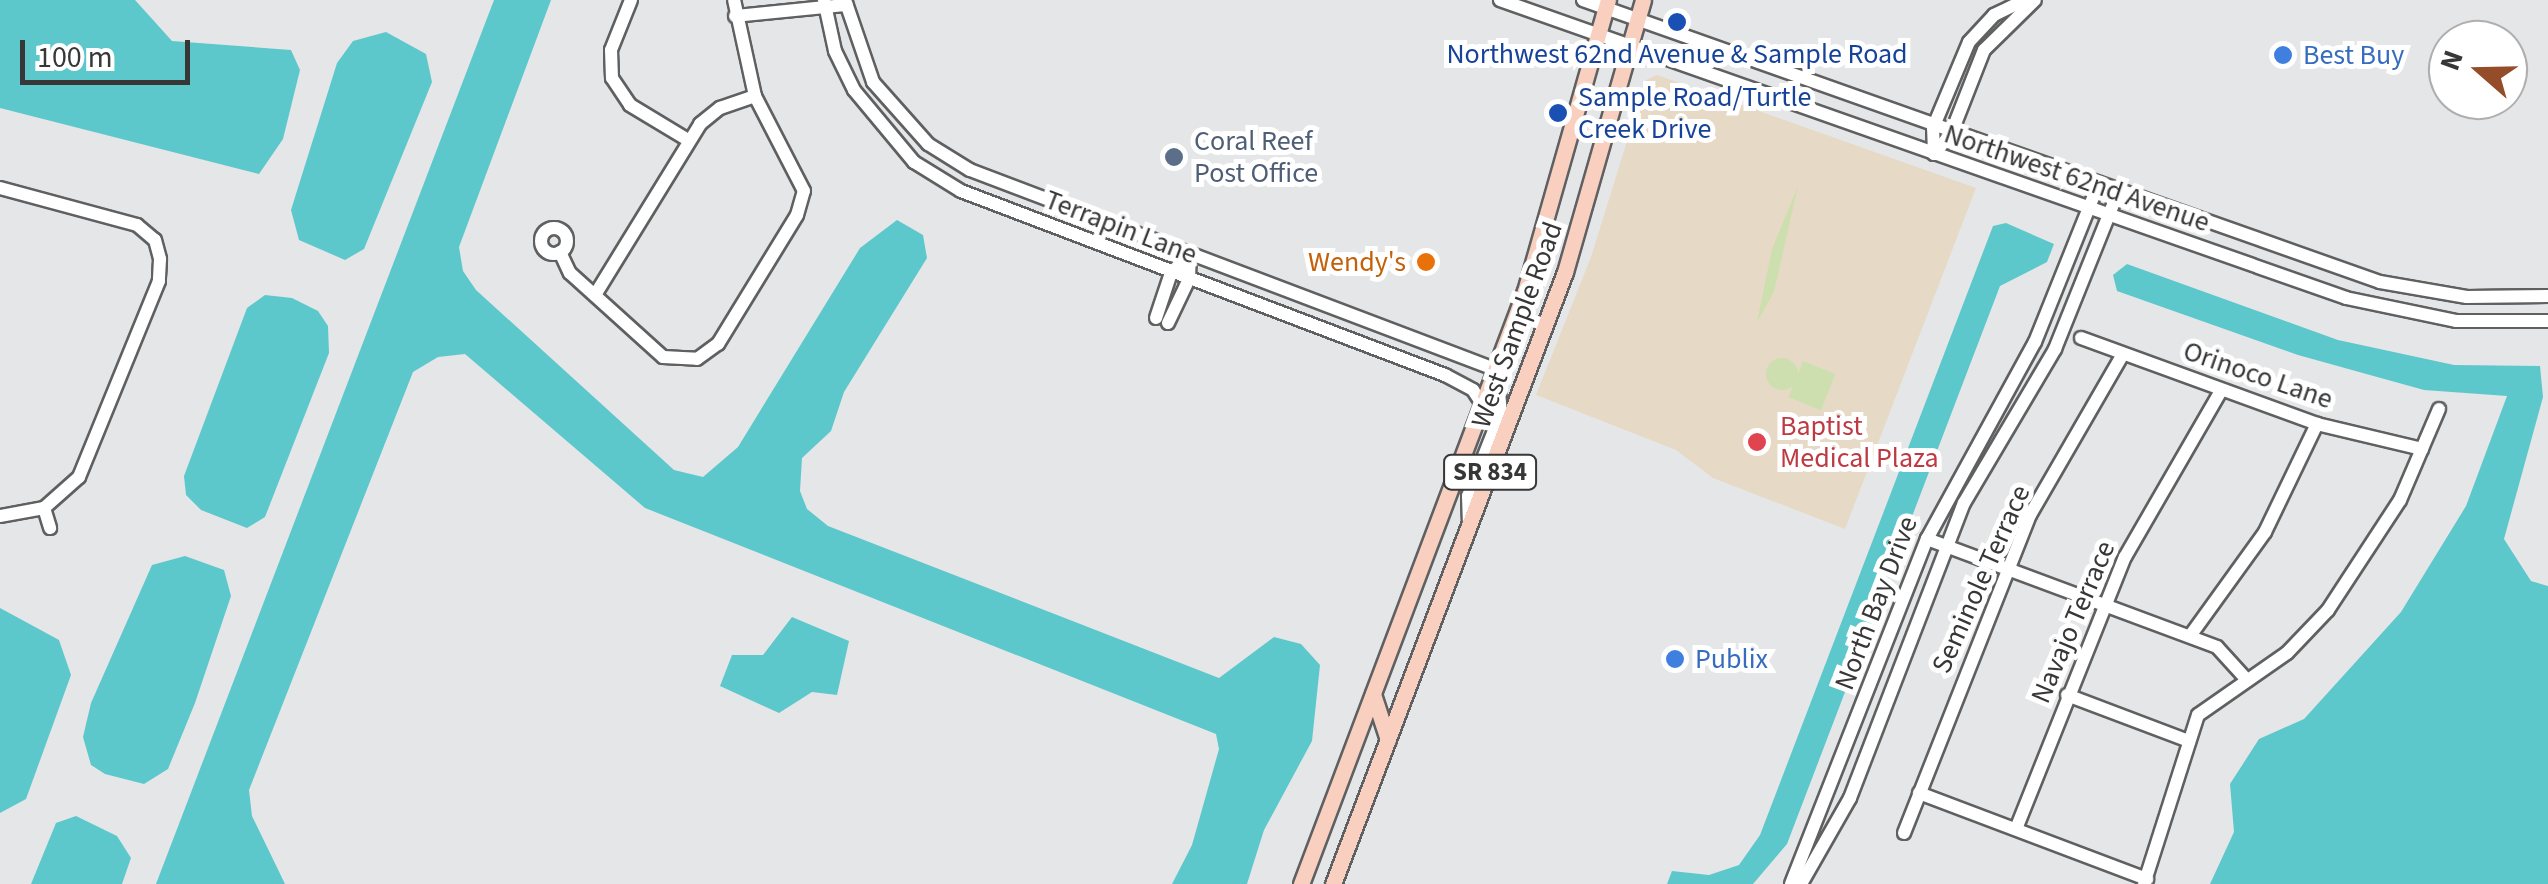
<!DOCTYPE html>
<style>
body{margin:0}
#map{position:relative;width:2548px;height:884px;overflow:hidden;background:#e5e6e7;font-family:"Source Sans 3",sans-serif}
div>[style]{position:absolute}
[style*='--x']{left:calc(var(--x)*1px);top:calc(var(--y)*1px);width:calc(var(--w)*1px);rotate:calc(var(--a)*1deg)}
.education>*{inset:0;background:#e6dac6}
.green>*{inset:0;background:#cddfae;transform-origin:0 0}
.round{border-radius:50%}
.water>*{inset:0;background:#5dc8cc}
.roads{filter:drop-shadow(2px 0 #5f6061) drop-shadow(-2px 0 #5f6061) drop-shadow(0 2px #5f6061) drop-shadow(0 -2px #5f6061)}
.minor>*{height:12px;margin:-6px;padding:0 6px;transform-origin:6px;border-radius:6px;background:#fff}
.minor>.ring{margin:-6px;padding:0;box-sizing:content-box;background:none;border:12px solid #fff;border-radius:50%}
.major>*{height:15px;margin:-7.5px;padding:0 7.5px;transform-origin:7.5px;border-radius:7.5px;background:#f9d0c0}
.dots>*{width:28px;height:28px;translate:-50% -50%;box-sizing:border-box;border:5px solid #fff;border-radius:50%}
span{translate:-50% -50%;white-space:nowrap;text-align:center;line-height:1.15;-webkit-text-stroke:10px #fff;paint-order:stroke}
.shield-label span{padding:2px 8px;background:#fff;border:2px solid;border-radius:8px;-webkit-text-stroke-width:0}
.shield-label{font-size:25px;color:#373738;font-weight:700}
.transit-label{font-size:28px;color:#164399}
.left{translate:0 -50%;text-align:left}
.shop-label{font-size:28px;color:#366cbe}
.service-label{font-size:28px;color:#4e5e75}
.street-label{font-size:28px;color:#373738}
.food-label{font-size:28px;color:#c56008}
.right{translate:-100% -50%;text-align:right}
.health-label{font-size:28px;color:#be3a42}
.north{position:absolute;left:2428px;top:20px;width:100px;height:100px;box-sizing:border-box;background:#fff;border:2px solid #afafaf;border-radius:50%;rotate:290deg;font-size:28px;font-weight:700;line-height:40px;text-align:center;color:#373738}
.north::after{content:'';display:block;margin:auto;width:35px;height:45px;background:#944d28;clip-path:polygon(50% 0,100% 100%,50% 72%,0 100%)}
.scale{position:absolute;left:20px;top:40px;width:170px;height:45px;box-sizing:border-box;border:5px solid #373738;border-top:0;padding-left:12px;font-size:30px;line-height:35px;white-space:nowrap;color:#373738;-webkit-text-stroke:8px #fff;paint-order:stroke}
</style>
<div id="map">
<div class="education">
<i style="clip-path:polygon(1657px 75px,1976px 188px,1845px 529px,1713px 478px,1676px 450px,1536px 395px,1591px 257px,1646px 80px)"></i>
</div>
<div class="green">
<i style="clip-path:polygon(1798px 186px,1774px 292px,1757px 322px,1772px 249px)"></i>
<i class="round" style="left:1766px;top:358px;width:32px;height:32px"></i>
<i style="left:1803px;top:361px;width:35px;height:39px;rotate:22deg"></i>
</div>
<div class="water">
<i style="clip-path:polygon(0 0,135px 0,172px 41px,291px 50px,300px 70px,283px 139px,259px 174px,0 108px)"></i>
<i style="clip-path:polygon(494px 0,551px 0,459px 247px,463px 271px,476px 290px,674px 470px,703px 477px,738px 447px,860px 248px,897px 220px,923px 235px,927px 258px,844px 392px,831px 431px,802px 458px,800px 491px,807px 509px,828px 526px,1219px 678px,1274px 637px,1301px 644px,1320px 665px,1312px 741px,1264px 830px,1247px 884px,1172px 884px,1192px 845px,1219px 749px,1216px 734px,645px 508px,465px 354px,438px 357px,413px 372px,249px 790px,252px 816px,285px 884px,156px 884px)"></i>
<i style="clip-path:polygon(386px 32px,426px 54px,432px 82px,364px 249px,345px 260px,299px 240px,291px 210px,337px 63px,353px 41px)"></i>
<i style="clip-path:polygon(2006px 223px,2054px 244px,2047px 262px,2000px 286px,1787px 844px,1753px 884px,1667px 884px,1672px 871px,1709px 875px,1739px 865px,1760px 835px,1993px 226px)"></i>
<i style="clip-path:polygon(2127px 264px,2338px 340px,2454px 365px,2540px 366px,2543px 397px,2504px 539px,2531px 581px,2548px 586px,2548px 884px,2210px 884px,2234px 832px,2230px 784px,2259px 739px,2304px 719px,2401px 612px,2466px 506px,2507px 396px,2424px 390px,2298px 355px,2117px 291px,2113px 275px)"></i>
<i style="clip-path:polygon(265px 295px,292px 298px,318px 311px,328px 326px,329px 353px,265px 517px,247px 528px,201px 510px,186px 495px,184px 476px,247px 308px)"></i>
<i style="clip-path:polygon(185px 556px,224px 570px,231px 596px,195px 703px,168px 769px,144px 784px,105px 774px,91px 765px,83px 737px,91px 703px,152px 565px)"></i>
<i style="clip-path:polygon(0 608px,59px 640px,71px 675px,26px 799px,0 813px)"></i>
<i style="clip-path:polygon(792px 617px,849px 641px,837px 695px,812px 692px,779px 713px,720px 686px,732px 655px,763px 655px)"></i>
<i style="clip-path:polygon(76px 816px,117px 836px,131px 858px,122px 884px,31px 884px,56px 823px)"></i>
</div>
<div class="roads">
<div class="minor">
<i style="--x:631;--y:0;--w:54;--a:111.8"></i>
<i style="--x:611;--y:50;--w:28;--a:88"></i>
<i style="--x:612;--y:78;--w:32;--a:56"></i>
<i style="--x:630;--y:105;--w:68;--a:31.1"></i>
<i style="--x:824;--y:0;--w:52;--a:77.8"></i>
<i style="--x:835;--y:51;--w:43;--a:64"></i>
<i style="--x:854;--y:90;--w:94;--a:50.2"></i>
<i style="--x:914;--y:162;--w:55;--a:31.7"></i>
<i style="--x:961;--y:191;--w:518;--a:20.82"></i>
<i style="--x:1445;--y:375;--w:32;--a:28"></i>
<i style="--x:1473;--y:390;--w:20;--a:57"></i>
<i style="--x:845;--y:0;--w:87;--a:71.1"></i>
<i style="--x:873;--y:82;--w:83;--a:48.4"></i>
<i style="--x:928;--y:144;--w:49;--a:31.8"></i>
<i style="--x:970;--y:170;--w:564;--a:20.78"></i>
<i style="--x:1497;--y:370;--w:43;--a:84.7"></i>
<i style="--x:1501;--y:413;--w:89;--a:111.7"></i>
<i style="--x:1468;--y:496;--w:27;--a:88"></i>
<i style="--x:1500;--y:0;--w:897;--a:19.4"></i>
<i style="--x:2346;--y:298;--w:112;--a:11.8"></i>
<i style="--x:2456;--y:321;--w:92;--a:0"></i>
<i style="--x:1583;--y:0;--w:845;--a:19.49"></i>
<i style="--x:2380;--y:282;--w:88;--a:9.8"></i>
<i style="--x:2467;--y:297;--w:81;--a:-0.7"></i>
<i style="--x:735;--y:16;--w:112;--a:-5.7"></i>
<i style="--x:1934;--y:154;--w:26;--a:-92"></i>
<i style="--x:1933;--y:128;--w:93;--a:-67.3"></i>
<i style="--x:1969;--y:42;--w:37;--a:-47"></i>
<i style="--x:1994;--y:15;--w:34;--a:-26"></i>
<i style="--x:1934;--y:154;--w:26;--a:-50"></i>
<i style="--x:1951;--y:134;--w:90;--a:-68.6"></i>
<i style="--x:1984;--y:50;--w:71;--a:-44.4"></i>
<i style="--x:0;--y:188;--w:142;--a:15.1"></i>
<i style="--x:137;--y:225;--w:23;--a:40"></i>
<i style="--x:155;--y:240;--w:20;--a:75"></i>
<i style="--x:160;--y:259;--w:22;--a:93"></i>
<i style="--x:159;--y:281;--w:212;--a:112.2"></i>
<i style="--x:79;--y:477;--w:47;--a:138.5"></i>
<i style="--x:44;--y:508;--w:45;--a:169.7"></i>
<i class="ring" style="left:541px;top:228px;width:14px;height:14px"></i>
<i style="--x:560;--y:252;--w:23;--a:65"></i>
<i style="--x:570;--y:273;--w:125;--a:42.1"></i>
<i style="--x:663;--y:357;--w:34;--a:3"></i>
<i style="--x:697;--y:359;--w:26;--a:-36"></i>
<i style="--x:718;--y:344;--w:151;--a:-58.5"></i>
<i style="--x:797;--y:215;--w:25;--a:-74"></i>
<i style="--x:804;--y:191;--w:107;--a:-117.3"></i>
<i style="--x:755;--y:96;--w:98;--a:-102.3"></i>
<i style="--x:595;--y:295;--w:201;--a:-58.4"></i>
<i style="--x:700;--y:124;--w:26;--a:-39"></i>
<i style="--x:720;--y:108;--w:37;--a:-19"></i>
<i style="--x:1156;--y:318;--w:47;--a:-71.6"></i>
<i style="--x:1171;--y:273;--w:27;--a:-45"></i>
<i style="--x:1168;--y:323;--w:49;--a:-64.5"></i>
<i style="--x:1189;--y:279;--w:25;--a:-88"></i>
<i style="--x:2081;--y:338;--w:251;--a:20"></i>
<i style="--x:2317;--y:424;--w:108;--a:13.4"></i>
<i style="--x:44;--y:508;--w:21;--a:73"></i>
<i style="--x:1927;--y:539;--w:309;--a:20.4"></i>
<i style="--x:2217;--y:647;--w:45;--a:47.7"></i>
<i style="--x:2190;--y:636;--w:128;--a:-54.2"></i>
<i style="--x:2265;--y:532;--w:120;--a:-64.3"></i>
<i style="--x:2067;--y:695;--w:127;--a:20.7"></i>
<i style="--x:1919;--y:793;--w:244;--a:20.7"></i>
<i style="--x:2016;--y:829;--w:293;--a:-68.2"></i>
<i style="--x:2125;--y:557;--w:192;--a:-60"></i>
<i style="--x:1904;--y:833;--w:342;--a:-68.4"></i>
<i style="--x:2030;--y:515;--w:186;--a:-60"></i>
<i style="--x:1791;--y:884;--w:371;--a:-68.5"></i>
<i style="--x:1927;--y:539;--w:225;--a:-61.3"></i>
<i style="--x:2035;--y:342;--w:169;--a:-68.1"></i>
<i style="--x:1801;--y:884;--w:99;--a:-60.3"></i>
<i style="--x:1850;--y:798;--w:316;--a:-68.9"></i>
<i style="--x:1964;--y:503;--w:179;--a:-59.4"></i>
<i style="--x:2055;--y:349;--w:169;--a:-68.1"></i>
<i style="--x:2144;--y:884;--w:177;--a:-72.3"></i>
<i style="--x:2198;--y:715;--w:108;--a:-34.9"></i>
<i style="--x:2287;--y:653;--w:59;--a:-46.4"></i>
<i style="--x:2328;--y:610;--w:131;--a:-56.8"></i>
<i style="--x:2400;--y:500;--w:99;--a:-66.8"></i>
</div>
<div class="major">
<i style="--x:1373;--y:694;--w:48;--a:71.9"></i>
<i style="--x:1301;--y:884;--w:634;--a:-69.31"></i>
<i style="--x:1525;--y:291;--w:303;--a:-74.1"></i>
<i style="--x:1333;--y:884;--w:654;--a:-69.24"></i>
<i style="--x:1565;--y:272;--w:283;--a:-74"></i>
</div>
</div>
<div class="dots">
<i style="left:1677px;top:22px;background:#1a4fb4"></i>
<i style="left:2283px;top:55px;background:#3f7fe0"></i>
<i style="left:1558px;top:113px;background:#1a4fb4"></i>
<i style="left:1174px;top:157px;background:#5c6f8a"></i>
<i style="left:1426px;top:262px;background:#e8710a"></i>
<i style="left:1757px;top:442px;background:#e0444e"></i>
<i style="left:1675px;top:659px;background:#3f7fe0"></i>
</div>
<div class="shield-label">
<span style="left:1490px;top:472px">SR 834</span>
</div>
<div class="transit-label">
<span style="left:1677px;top:54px">Northwest 62nd Avenue &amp; Sample Road</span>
<span class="left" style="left:1578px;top:113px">Sample Road/Turtle<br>Creek Drive</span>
</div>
<div class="shop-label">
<span class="left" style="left:2303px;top:55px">Best Buy</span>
<span class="left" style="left:1695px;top:659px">Publix</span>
</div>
<div class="service-label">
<span class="left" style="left:1194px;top:157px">Coral Reef<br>Post Office</span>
</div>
<div class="street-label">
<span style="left:2077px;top:178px;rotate:19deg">Northwest 62nd Avenue</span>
<span style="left:1121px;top:227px;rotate:21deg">Terrapin Lane</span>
<span style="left:1517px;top:325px;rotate:-70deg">West Sample Road</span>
<span style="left:2258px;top:375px;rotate:19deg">Orinoco Lane</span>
<span style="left:1981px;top:579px;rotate:-66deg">Seminole Terrace</span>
<span style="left:1876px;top:603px;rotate:-69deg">North Bay Drive</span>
<span style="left:2073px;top:622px;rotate:-67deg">Navajo Terrace</span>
</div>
<div class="food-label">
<span class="right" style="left:1406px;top:262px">Wendy's</span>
</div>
<div class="health-label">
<span class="left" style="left:1780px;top:442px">Baptist<br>Medical Plaza</span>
</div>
<div class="north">N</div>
<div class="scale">100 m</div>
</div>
